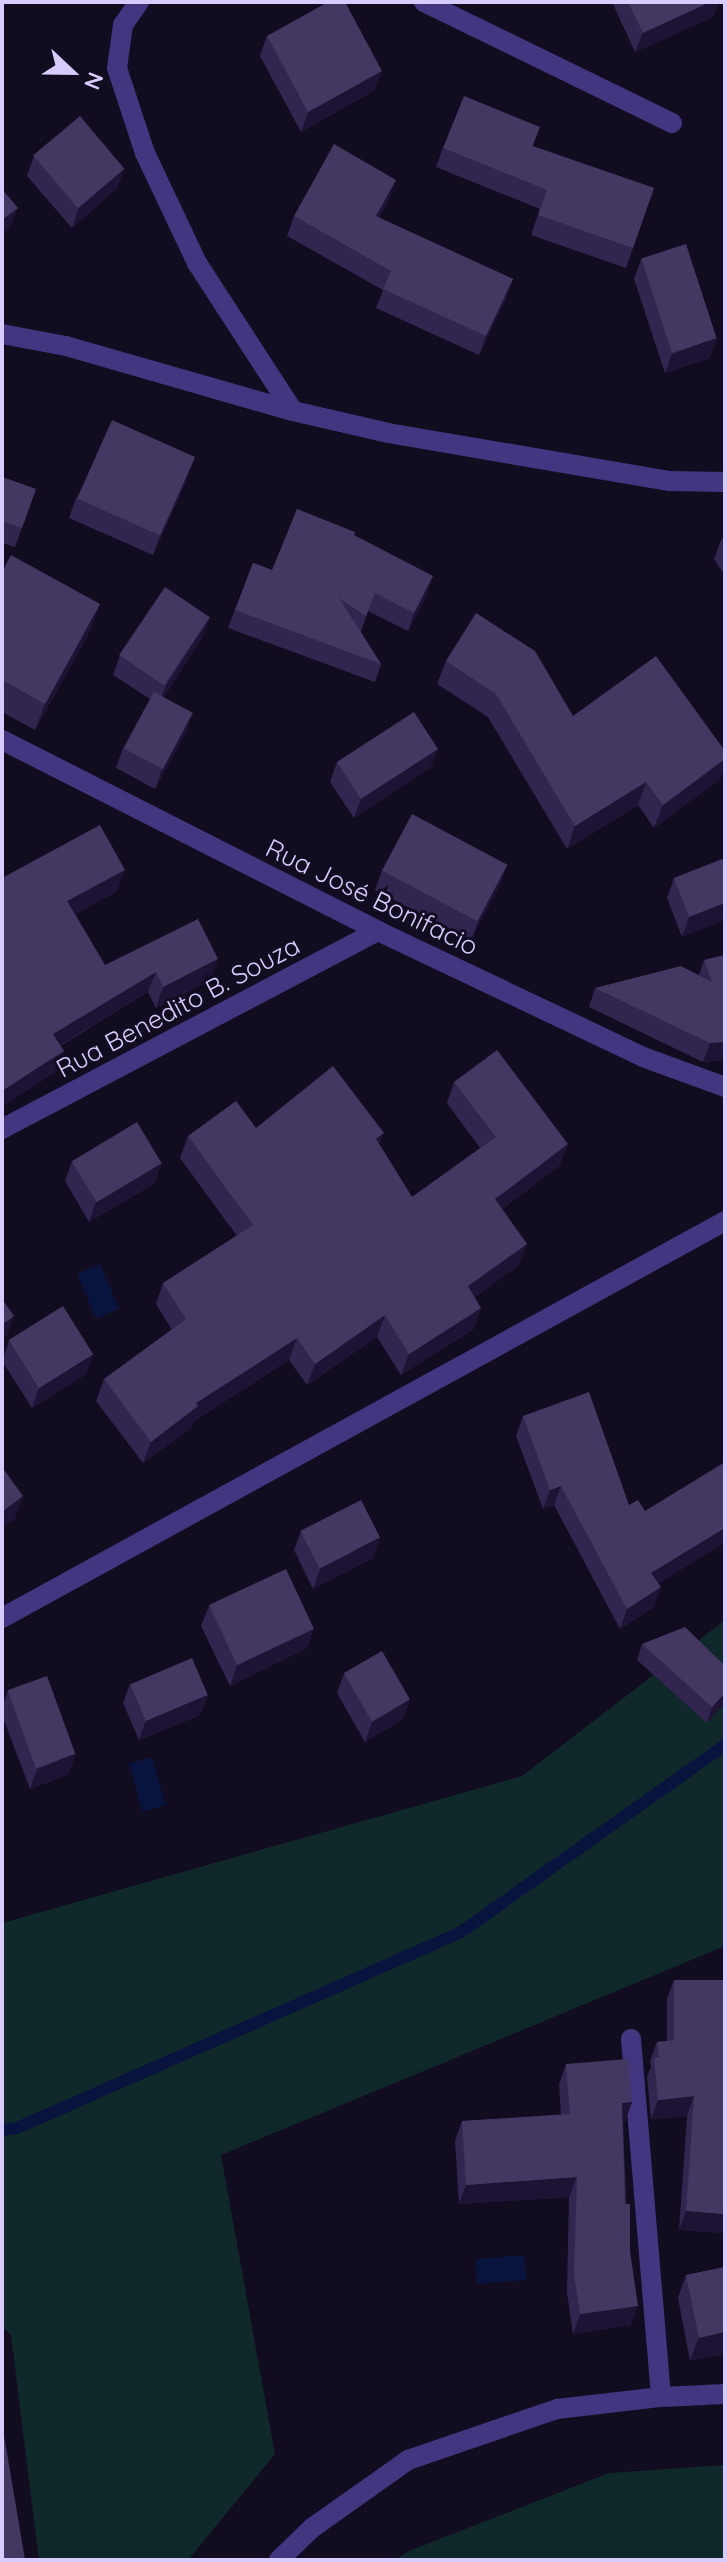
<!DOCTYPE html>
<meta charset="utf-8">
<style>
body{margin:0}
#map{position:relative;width:727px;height:2562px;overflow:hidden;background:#120c20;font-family:Quicksand,sans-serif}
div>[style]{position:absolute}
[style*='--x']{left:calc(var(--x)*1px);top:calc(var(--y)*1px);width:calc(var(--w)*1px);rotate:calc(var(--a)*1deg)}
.green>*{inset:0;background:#0f282a}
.water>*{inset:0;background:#08143e;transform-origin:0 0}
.stream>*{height:12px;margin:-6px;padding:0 6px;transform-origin:6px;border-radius:6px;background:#08143e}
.street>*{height:20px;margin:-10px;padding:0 10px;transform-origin:10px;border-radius:10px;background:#423681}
.wall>*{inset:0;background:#32254f}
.shaded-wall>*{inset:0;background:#1e1334}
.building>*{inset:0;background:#443762;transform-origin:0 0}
span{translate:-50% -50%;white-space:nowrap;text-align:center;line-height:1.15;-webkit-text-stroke:6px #120c20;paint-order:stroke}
.street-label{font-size:26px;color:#d8ccff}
.frame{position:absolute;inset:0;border:4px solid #d8ccff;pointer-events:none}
.north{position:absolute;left:32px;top:32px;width:80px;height:80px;-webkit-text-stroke:6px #120c20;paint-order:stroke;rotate:112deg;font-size:22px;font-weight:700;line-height:32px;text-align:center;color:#d8ccff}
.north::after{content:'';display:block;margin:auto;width:28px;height:36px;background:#d8ccff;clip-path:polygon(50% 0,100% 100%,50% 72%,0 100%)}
</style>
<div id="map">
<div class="green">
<i style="clip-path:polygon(725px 1620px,725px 1946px,221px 2155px,275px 2454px,188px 2560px,39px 2560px,11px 2335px,2px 2327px,2px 1923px,522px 1776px)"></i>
<i style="clip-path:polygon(725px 2465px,725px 2560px,395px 2560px,409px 2551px,609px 2473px)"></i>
</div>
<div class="water">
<i style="left:100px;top:1264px;width:49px;height:25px;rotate:67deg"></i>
<i style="left:152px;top:1757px;width:50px;height:24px;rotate:74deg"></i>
<i style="left:524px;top:2255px;width:25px;height:49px;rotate:85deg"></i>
</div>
<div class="stream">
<i style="--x:2;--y:2130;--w:15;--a:-8"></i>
<i style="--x:17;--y:2128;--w:485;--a:-23.8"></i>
<i style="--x:461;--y:1932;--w:324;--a:-35.3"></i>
</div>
<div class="street">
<i style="--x:139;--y:2;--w:28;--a:125"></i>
<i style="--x:123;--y:25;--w:43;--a:97.9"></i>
<i style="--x:117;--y:68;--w:89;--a:71.8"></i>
<i style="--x:145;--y:153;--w:122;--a:64.7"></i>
<i style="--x:197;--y:263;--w:176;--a:57"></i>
<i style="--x:424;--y:2;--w:276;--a:26"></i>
<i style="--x:2;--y:334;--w:65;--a:10.6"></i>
<i style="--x:66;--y:346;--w:236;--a:16"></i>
<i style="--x:293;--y:411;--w:98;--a:13"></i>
<i style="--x:388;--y:433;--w:286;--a:9.7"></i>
<i style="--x:670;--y:481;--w:55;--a:1"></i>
<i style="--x:2;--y:740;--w:422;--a:26.9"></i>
<i style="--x:378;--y:931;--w:293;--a:25.4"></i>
<i style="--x:643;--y:1057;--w:87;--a:20.1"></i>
<i style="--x:2;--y:1129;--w:425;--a:-27.8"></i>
<i style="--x:2;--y:1618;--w:825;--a:-28.77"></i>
<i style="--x:631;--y:2039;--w:359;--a:85.2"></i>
<i style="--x:279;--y:2560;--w:46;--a:-44.1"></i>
<i style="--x:312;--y:2528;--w:118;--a:-35.3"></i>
<i style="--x:408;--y:2460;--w:157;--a:-18.9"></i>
<i style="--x:557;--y:2409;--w:105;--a:-6.6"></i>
<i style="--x:661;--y:2397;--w:64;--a:-2.7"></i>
</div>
<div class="wall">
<i style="clip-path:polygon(612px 2px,718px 2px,713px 17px,635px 52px)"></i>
<i style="clip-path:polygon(267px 36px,375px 90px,301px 132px,260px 56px)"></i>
<i style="clip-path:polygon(540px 127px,533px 146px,654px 188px,626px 268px,531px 235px,540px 209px,436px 167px,443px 148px)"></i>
<i style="clip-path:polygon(34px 156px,124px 169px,117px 188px,72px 228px,27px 176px)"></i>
<i style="clip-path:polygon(389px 199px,379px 218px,513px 279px,506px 299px,479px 355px,376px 308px,383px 290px,287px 236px,294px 216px)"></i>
<i style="clip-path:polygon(641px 259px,710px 358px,665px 373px,634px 279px)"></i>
<i style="clip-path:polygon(2px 477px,36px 489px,15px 547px,2px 543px)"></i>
<i style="clip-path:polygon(188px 477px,153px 555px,69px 518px,76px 498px)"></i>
<i style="clip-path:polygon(354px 535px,427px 594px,408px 631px,368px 611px,361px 632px,381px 664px,375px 682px,228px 628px,253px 563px,272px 570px)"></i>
<i style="clip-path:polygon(725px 536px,725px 576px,714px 559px,721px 540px)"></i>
<i style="clip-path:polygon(2px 572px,100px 604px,90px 631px,35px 730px,2px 712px)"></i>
<i style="clip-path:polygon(210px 617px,203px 636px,164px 697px,186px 732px,155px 789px,116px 768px,123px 748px,150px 699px,113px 675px,120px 655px)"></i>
<i style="clip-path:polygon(446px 661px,573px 716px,720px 779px,654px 828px,638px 805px,567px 849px,488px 717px,437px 684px)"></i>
<i style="clip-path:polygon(438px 749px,430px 768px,354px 818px,330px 782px,337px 762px)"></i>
<i style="clip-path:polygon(725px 858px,682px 937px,667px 898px,674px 878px)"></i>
<i style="clip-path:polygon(507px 865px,500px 884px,471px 940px,375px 890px,382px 870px)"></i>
<i style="clip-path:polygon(2px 878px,117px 891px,75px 914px,105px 965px,211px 980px,156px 1008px,148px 992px,60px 1046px,64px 1051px,56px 1072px)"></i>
<i style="clip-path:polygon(725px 955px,725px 1060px,703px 1062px,589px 1007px,595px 988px,699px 975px,704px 960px)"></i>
<i style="clip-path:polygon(454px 1082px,560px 1165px,502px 1209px,527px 1244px,519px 1265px,475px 1297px,474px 1329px,401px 1375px,377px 1337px,307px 1385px,289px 1360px,193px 1422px,191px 1428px,143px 1463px,96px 1401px,104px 1379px,172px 1330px,156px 1304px,163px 1283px,237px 1236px,180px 1158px,188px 1136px,256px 1128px,380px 1145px,412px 1197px,480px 1148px,447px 1103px)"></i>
<i style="clip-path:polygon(72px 1161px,155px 1183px,89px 1222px,65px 1181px)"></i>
<i style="clip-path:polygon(9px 1341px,93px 1354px,86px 1374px,32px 1408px,2px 1361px)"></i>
<i style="clip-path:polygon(523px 1416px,658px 1584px,654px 1607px,620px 1629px,554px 1505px,543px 1509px,516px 1436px)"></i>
<i style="clip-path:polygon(301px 1531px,373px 1558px,313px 1589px,294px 1550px)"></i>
<i style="clip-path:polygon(209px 1606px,314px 1629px,307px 1648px,230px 1686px,201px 1626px)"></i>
<i style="clip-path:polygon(642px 1644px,725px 1666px,725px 1702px,707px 1723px,637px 1660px)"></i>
<i style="clip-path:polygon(344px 1674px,403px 1719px,365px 1742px,337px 1693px)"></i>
<i style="clip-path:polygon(130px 1684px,208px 1695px,200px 1715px,139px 1740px,123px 1703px)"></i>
<i style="clip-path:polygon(8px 1691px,69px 1774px,30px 1789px,2px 1715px,2px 1706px)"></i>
<i style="clip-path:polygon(674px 1980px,725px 1980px,725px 2233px,679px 2230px,687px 2116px,651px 2119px,647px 2077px,651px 2067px,650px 2061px,657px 2042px,667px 2041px,667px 1999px)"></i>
<i style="clip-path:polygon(566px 2064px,632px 2102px,625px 2122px,623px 2122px,631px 2325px,573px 2334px,567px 2293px,569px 2197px,459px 2204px,455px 2141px,462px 2121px,561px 2115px,559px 2084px)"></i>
<i style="clip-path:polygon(725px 2267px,690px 2361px,678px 2298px,686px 2275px)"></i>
</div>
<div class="shaded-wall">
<i style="clip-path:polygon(710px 2px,718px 2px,713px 17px,635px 52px,643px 33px)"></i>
<i style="clip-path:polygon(382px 71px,375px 90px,301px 132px,308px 112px)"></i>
<i style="clip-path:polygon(124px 169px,117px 188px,72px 228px,79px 208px)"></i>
<i style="clip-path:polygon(396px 180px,389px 199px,369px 236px,376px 216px)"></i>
<i style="clip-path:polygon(18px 208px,10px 228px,2px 234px,2px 220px)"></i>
<i style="clip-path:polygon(513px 279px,506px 299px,479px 355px,486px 336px)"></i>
<i style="clip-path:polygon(717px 338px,710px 358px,665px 373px,672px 354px)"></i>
<i style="clip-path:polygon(195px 457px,188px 477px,153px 555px,160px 535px)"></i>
<i style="clip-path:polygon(433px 576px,427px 594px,408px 631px,414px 613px)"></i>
<i style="clip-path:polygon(100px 604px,90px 631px,35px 730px,45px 704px)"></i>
<i style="clip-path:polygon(210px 617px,203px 636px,159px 705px,166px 685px)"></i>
<i style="clip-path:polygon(193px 713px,186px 732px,155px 789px,162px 769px)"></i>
<i style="clip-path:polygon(438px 749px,430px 768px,354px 818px,361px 798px)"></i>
<i style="clip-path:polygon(725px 759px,725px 766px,720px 779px,654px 828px,663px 805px)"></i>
<i style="clip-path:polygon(646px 782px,638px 805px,567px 849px,575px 826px)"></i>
<i style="clip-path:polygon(507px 865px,500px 884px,471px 940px,478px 921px)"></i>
<i style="clip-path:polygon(125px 870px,117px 891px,60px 922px,67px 901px)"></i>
<i style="clip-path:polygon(725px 903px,725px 920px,682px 937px,689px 917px)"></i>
<i style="clip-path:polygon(218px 959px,211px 980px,156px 1008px,163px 987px)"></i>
<i style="clip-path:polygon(156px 972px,148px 992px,45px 1054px,53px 1034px)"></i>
<i style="clip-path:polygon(725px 1042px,725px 1060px,703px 1062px,710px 1043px)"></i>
<i style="clip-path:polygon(64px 1051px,56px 1072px,2px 1107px,2px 1091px)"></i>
<i style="clip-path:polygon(384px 1133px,376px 1154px,376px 1139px)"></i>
<i style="clip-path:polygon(568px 1144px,560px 1165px,487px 1220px,495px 1199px)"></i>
<i style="clip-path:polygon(162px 1163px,155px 1183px,89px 1222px,96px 1202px)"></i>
<i style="clip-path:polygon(527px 1244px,519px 1265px,460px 1308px,468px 1286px)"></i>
<i style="clip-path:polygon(481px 1308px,474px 1329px,401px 1375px,409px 1354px)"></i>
<i style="clip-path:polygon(385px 1315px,377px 1337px,307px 1385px,315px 1364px)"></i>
<i style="clip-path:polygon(14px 1316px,7px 1335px,2px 1339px,2px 1325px)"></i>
<i style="clip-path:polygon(297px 1338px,289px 1360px,193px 1422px,191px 1428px,143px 1463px,151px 1442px,196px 1403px)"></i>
<i style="clip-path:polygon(93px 1354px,86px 1374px,32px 1408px,39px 1388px)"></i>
<i style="clip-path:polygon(561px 1486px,554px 1505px,543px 1509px,550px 1490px)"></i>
<i style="clip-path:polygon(23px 1496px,15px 1519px,2px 1528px,2px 1512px)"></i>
<i style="clip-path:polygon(725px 1528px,725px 1543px,643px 1593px,651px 1573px)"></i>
<i style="clip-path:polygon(380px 1538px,373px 1558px,313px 1589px,320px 1569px)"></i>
<i style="clip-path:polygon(661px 1587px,654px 1607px,620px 1629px,627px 1609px)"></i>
<i style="clip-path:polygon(314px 1629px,307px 1648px,230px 1686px,237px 1666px)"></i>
<i style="clip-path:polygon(725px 1693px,725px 1702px,707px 1723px,712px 1707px)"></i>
<i style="clip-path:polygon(208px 1695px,200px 1715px,139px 1740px,146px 1720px)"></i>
<i style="clip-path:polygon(410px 1700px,403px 1719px,365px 1742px,372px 1722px)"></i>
<i style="clip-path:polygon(76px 1754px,69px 1774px,30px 1789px,37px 1769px)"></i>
<i style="clip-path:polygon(694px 2096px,687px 2116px,651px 2119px,658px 2100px)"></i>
<i style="clip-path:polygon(632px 2102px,625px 2122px,615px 2123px,622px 2103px)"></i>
<i style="clip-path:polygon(577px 2177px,569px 2197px,459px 2204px,466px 2185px)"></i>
<i style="clip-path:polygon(686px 2211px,725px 2214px,725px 2233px,679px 2230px)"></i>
<i style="clip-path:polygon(638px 2306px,631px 2325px,573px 2334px,580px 2314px)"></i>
<i style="clip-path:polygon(725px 2332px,725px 2354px,690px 2361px,699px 2338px)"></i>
</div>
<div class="building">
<i style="clip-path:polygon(328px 2px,345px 2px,382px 71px,308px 112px,267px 36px)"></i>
<i style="clip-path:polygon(628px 2px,710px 2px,643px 33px)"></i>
<i style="clip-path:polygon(464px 96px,540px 127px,532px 146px,654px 188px,633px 248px,538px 215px,547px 190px,443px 148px)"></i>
<i style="left:80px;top:116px;width:69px;height:61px;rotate:50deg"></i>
<i style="clip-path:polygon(334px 144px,396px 180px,376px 216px,513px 279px,486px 336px,383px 289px,391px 271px,294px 216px)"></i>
<i style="clip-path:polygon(2px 189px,18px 208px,2px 220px)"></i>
<i style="left:686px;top:244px;width:99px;height:47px;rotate:72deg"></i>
<i style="left:112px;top:420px;width:91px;height:86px;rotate:24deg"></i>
<i style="clip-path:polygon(2px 477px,36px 489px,22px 528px,2px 521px)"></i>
<i style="clip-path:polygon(297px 509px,355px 532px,354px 535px,433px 576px,414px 613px,375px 593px,366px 616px,339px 598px,381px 664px,235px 610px,253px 563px,272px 570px)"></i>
<i style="clip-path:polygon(11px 555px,100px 604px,45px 704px,2px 680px,2px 572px)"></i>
<i style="left:165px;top:587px;width:54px;height:82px;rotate:34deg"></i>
<i style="clip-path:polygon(476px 613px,535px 651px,573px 716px,656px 656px,725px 751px,725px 759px,663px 805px,646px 782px,575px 826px,496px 694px,446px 661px)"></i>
<i style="left:154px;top:692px;width:44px;height:64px;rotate:28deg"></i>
<i style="left:414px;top:712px;width:44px;height:92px;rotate:57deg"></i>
<i style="left:412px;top:814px;width:108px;height:64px;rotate:28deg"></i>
<i style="clip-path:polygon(100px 825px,125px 870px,67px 901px,105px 965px,198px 919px,218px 959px,163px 987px,156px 972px,53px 1034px,64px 1051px,2px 1091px,2px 878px)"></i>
<i style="clip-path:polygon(725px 858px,725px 903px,689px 917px,674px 878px)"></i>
<i style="clip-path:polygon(725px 955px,725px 1042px,710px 1043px,595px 988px,681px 966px,712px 982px,704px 960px)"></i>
<i style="clip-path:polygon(497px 1050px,568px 1144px,495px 1199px,527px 1244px,468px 1286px,481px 1308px,409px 1354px,385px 1315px,315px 1364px,297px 1338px,196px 1403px,198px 1406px,151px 1442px,104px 1379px,186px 1319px,163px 1283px,253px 1225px,188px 1136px,236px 1101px,256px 1128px,333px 1066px,384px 1133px,376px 1139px,412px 1197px,496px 1137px,454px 1082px)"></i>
<i style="left:137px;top:1122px;width:48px;height:76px;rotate:59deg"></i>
<i style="clip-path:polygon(2px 1299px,14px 1316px,2px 1325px)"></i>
<i style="left:63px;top:1306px;width:57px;height:64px;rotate:58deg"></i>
<i style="clip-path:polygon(589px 1392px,629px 1505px,638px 1500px,645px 1511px,725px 1462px,725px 1528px,651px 1573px,661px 1587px,627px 1609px,561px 1486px,550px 1490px,523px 1416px)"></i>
<i style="clip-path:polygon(2px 1467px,23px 1496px,2px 1512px)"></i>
<i style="left:361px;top:1500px;width:42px;height:68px;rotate:63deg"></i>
<i style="left:286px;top:1569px;width:66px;height:85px;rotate:65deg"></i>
<i style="clip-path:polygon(685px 1627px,725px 1666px,725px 1693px,712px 1707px,642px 1644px)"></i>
<i style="left:382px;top:1651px;width:56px;height:44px;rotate:60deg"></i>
<i style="left:192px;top:1658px;width:40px;height:67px;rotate:67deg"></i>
<i style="left:47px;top:1676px;width:83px;height:42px;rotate:70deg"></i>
<i style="clip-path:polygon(674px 1980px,725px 1980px,725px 2214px,686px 2211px,694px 2096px,658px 2100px,654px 2058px,659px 2057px,657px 2042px,674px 2040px)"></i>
<i style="clip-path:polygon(628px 2059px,632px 2102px,622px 2103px,625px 2204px,630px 2204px,630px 2251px,638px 2306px,580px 2314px,574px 2274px,577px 2177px,466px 2185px,462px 2121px,570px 2114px,566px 2064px)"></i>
<i style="clip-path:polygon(725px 2267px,725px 2332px,699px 2338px,686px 2275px)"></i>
<i style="clip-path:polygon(2px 2423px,25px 2560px,2px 2560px)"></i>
</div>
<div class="street-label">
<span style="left:372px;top:897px;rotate:26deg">Rua José Bonifacio</span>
<span style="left:178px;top:1007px;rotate:-28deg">Rua Benedito B. Souza</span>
</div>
<div class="frame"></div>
<div class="north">N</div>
</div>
